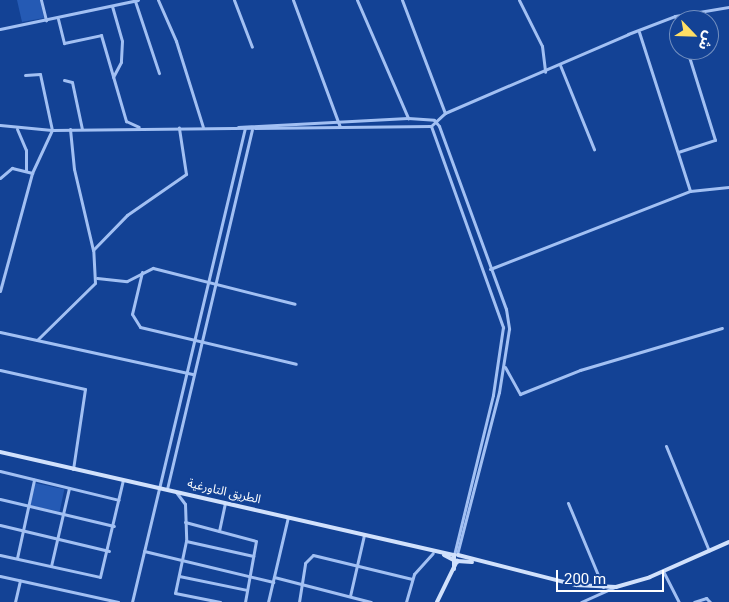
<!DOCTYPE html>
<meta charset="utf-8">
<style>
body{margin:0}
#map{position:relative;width:729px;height:602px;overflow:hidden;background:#134295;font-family:Roboto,"Noto Sans Arabic",sans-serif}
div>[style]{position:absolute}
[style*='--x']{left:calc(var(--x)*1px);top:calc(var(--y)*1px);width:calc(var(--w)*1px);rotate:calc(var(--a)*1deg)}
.green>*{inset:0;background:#255ab4;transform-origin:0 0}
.street>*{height:3px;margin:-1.5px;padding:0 1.5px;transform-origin:1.5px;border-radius:1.5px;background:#a2c0f3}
.secondary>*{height:4px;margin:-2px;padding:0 2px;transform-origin:2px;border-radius:2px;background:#d1e1fc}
span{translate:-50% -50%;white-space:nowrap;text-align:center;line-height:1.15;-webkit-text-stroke:4px #134295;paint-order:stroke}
.street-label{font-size:12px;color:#fff}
.north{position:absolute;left:669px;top:10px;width:50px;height:50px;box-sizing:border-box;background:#134295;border:1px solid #718ebf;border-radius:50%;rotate:114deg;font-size:14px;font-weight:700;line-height:20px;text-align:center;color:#fff}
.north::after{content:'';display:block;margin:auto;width:18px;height:22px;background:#ffde64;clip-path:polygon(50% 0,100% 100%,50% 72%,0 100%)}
.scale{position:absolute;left:556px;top:570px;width:108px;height:22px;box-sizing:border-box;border:2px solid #fff;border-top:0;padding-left:6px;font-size:15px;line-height:18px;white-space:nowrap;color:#fff;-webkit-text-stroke:4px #134295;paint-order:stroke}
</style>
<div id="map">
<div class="green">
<i style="clip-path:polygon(17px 0,40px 0,44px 18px,22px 22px)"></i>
<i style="left:35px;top:483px;width:30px;height:23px;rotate:12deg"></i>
</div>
<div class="street">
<i style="--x:41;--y:0;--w:21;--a:76"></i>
<i style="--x:158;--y:0;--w:45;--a:66.3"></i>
<i style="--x:176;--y:41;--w:90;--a:72.6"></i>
<i style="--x:234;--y:0;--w:50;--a:69"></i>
<i style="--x:293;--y:0;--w:135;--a:69.7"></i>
<i style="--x:357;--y:0;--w:129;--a:66.6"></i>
<i style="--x:402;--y:0;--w:121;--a:69.2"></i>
<i style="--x:519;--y:0;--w:51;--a:63.4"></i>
<i style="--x:542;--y:46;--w:26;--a:83"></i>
<i style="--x:135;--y:1;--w:76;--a:71.6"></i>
<i style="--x:112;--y:6;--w:36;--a:74"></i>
<i style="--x:122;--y:41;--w:21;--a:93"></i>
<i style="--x:121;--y:62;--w:17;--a:118"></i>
<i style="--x:675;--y:16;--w:12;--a:70"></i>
<i style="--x:58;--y:19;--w:25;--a:76"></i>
<i style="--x:64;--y:43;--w:38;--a:-12"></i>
<i style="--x:101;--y:35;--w:90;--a:73.8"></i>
<i style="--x:126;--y:121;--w:14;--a:25"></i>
<i style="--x:0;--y:29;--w:141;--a:-11.9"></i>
<i style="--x:639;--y:32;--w:167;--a:72.2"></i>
<i style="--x:560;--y:65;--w:91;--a:68"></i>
<i style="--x:64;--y:80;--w:8;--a:14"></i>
<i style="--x:72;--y:82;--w:48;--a:78"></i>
<i style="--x:0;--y:125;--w:52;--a:5.5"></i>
<i style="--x:52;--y:130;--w:379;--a:-0.6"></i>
<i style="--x:431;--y:126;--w:214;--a:70.3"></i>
<i style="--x:503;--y:327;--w:69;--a:98.4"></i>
<i style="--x:493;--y:395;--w:165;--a:103.7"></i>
<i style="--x:431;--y:126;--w:19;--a:-43"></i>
<i style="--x:445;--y:113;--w:199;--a:-23.3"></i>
<i style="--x:628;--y:34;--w:50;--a:-21"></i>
<i style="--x:675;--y:16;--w:55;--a:-9.5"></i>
<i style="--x:238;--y:127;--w:170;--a:-3"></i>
<i style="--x:408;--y:118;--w:26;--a:4"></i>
<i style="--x:434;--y:120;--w:8;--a:50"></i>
<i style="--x:439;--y:126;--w:195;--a:69.9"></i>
<i style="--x:506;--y:309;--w:20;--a:81"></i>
<i style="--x:509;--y:329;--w:64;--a:99"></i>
<i style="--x:499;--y:392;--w:167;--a:104.5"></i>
<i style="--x:17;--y:129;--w:23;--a:67"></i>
<i style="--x:26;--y:150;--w:20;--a:90"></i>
<i style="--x:70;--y:129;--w:40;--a:84.3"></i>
<i style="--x:74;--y:169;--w:83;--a:76.8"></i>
<i style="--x:93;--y:250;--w:49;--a:-45.8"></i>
<i style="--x:127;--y:215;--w:72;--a:-34.8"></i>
<i style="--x:186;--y:174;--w:47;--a:-98.7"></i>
<i style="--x:678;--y:152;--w:39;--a:-18"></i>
<i style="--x:715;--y:140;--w:94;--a:-107.3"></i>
<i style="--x:0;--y:178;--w:16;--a:-40"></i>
<i style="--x:12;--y:168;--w:21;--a:14"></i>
<i style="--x:490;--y:269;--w:215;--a:-21.3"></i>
<i style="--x:690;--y:191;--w:39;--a:-6"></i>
<i style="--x:142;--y:272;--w:43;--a:103.4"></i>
<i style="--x:132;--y:314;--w:15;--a:58"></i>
<i style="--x:140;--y:327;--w:160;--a:13.3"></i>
<i style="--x:97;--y:278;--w:30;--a:6"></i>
<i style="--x:127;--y:281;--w:29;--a:-27"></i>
<i style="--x:153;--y:268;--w:146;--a:14.2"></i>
<i style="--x:0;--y:291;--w:122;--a:-74.8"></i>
<i style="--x:32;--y:173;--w:47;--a:-65.1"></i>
<i style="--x:52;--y:130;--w:57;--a:-102.1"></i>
<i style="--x:40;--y:74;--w:15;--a:176"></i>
<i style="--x:0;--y:332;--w:198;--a:12.3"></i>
<i style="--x:37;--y:340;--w:81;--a:-44.5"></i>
<i style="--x:95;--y:283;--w:33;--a:-93"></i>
<i style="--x:505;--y:367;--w:31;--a:61"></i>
<i style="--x:520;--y:394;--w:65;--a:-21.8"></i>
<i style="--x:580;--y:370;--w:148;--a:-16.5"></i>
<i style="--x:0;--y:370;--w:87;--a:12.6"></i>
<i style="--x:85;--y:389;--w:81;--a:98.5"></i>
<i style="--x:666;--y:446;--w:113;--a:67.7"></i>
<i style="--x:0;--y:471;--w:122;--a:13.7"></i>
<i style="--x:167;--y:489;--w:369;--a:-76.7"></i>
<i style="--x:176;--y:492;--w:15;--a:53"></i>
<i style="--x:185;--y:504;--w:37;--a:88"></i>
<i style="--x:186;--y:541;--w:53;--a:101.9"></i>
<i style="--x:175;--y:593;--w:46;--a:11.3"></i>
<i style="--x:0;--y:499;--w:117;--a:13.3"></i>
<i style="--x:568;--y:503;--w:91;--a:67.4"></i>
<i style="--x:185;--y:522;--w:73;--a:15"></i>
<i style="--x:256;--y:541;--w:62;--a:100.2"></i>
<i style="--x:0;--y:525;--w:112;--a:13.4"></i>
<i style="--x:219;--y:531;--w:29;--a:-78"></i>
<i style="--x:186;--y:541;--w:69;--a:12.6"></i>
<i style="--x:144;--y:551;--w:133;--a:13.5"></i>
<i style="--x:0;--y:555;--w:102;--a:12.4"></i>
<i style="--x:100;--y:577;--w:100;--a:-76.7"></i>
<i style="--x:17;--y:558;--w:80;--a:-77.7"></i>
<i style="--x:51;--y:566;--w:80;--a:-77"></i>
<i style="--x:663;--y:571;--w:35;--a:63"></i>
<i style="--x:0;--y:576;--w:121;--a:12.4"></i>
<i style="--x:179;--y:576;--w:69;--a:11.6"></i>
<i style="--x:274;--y:577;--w:100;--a:14.5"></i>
<i style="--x:350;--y:596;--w:63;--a:-77.1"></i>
<i style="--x:15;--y:602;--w:22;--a:-77"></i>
<i style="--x:132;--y:602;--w:487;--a:-76.6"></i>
<i style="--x:268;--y:602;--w:87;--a:-76.8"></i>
<i style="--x:299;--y:602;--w:39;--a:-81"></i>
<i style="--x:305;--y:563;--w:11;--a:-45"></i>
<i style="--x:313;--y:555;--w:102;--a:13.6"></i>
<i style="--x:406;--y:602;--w:29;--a:-74"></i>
<i style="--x:414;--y:574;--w:28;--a:-48"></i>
<i style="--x:581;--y:602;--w:37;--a:-24"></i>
<i style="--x:694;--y:602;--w:13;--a:-18"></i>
<i style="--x:706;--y:598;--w:6;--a:45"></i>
</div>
<div class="secondary">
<i style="--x:0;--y:452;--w:466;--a:12.8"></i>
<i style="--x:444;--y:555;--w:15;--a:28"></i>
<i style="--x:458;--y:555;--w:122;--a:14.3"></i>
<i style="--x:576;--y:585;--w:40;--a:2.9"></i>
<i style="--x:616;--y:587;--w:35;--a:-16"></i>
<i style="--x:650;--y:577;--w:86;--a:-23.9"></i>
<i style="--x:454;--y:569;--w:14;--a:-90"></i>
<i style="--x:437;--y:602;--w:46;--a:-64"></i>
<i style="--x:457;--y:561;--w:15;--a:4"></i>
</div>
<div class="street-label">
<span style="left:224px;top:492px;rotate:13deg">الطريق التاورغية</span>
</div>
<div class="north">ش</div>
<div class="scale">200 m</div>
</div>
